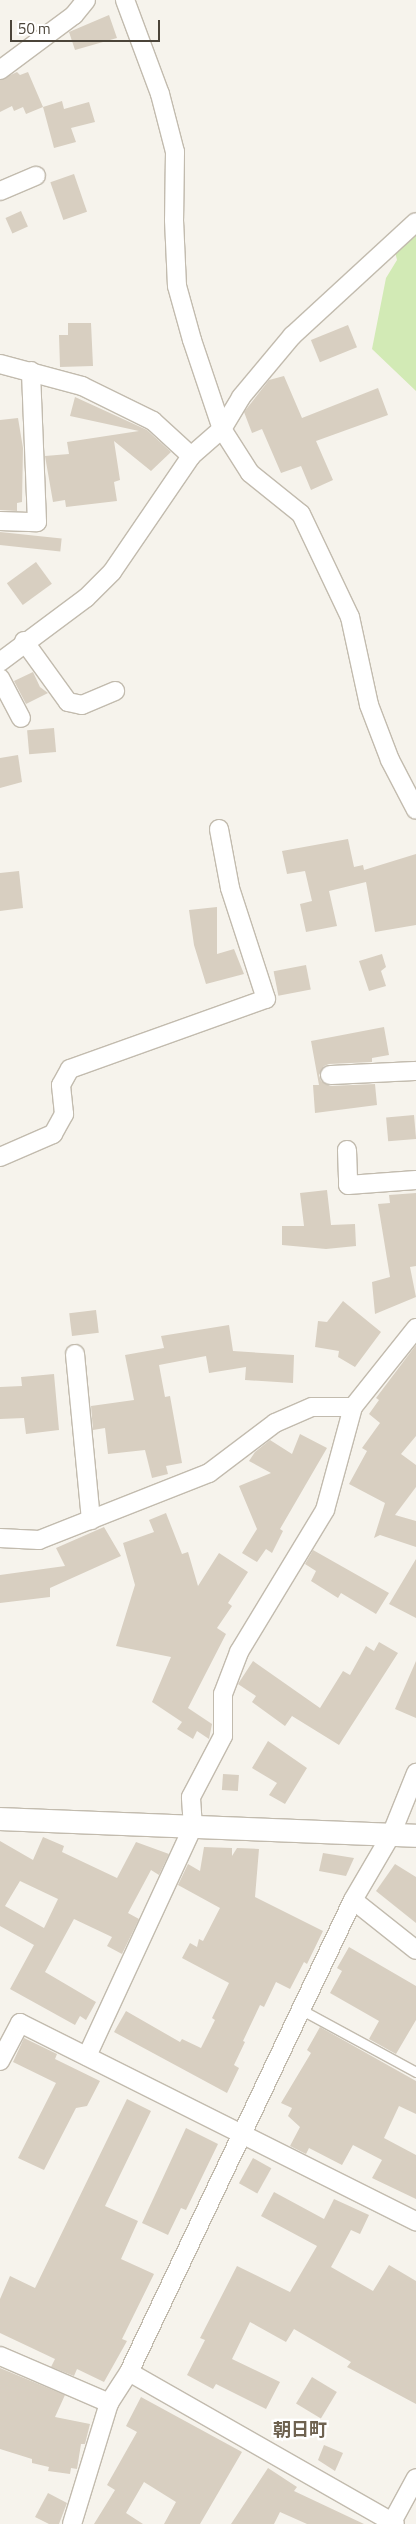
<!DOCTYPE html>
<meta charset="utf-8">
<style>
body{margin:0}
#map{position:relative;width:416px;height:2524px;overflow:hidden;background:#f6f3ec;font-family:"Titillium Web","Noto Sans JP",sans-serif}
div>[style]{position:absolute}
[style*='--x']{left:calc(var(--x)*1px);top:calc(var(--y)*1px);width:calc(var(--w)*1px);rotate:calc(var(--a)*1deg)}
.green>*{inset:0;background:#d2eab5}
.building>*{inset:0;background:#d8cfc1;transform-origin:0 0}
.roads{filter:drop-shadow(1px 0 #c2bbae) drop-shadow(-1px 0 #c2bbae) drop-shadow(0 1px #c2bbae) drop-shadow(0 -1px #c2bbae)}
.service>*{height:9px;margin:-4.5px;padding:0 4.5px;transform-origin:4.5px;border-radius:4.5px;background:#fff}
.minor>*{height:18px;margin:-9px;padding:0 9px;transform-origin:9px;border-radius:9px;background:#fff}
.tertiary>*{height:22px;margin:-11px;padding:0 11px;transform-origin:11px;border-radius:11px;background:#fff}
span{translate:-50% -50%;white-space:nowrap;text-align:center;line-height:1.15;-webkit-text-stroke:4.5px #fff;paint-order:stroke}
.quarter-label{font-size:18px;color:#6e6250;font-weight:700}
.scale{position:absolute;left:10px;top:20px;width:150px;height:22px;box-sizing:border-box;border:2px solid #4b4439;border-top:0;padding-left:6px;font-size:15px;line-height:18px;white-space:nowrap;color:#4b4439;-webkit-text-stroke:4px #fff;paint-order:stroke}
</style>
<div id="map">
<div class="green">
<i style="clip-path:polygon(416px 226px,416px 391px,372px 349px,386px 278px,397px 260px,393px 243px)"></i>
</div>
<div class="building">
<i style="clip-path:polygon(109px 15px,117px 38px,75px 50px,69px 32px)"></i>
<i style="clip-path:polygon(17px 72px,20px 75px,28px 72px,43px 107px,62px 101px,64px 109px,89px 102px,95px 122px,71px 128px,76px 142px,54px 148px,43px 107px,26px 114px,23px 107px,14px 111px,12px 106px,0 112px,0 80px)"></i>
<i style="left:74px;top:174px;width:40px;height:25px;rotate:71deg"></i>
<i style="left:21px;top:211px;width:17px;height:17px;rotate:66deg"></i>
<i style="clip-path:polygon(68px 323px,91px 323px,93px 366px,60px 367px,59px 335px,68px 335px)"></i>
<i style="left:348px;top:325px;width:24px;height:40px;rotate:68deg"></i>
<i style="clip-path:polygon(284px 376px,302px 418px,378px 388px,388px 415px,316px 441px,333px 480px,311px 490px,301px 466px,281px 473px,262px 429px,252px 433px,244px 412px,269px 380px)"></i>
<i style="clip-path:polygon(75px 397px,147px 430px,171px 452px,151px 471px,114px 441px,120px 480px,114px 482px,117px 501px,66px 507px,65px 500px,53px 502px,45px 456px,69px 454px,67px 442px,139px 431px,70px 416px)"></i>
<i style="clip-path:polygon(18px 418px,23px 448px,22px 502px,17px 503px,17px 511px,0 510px,0 420px)"></i>
<i style="left:0;top:532px;width:62px;height:13px;rotate:6deg"></i>
<i style="left:36px;top:562px;width:27px;height:36px;rotate:54deg"></i>
<i style="clip-path:polygon(33px 672px,40px 687px,48px 693px,26px 704px,14px 681px)"></i>
<i style="left:54px;top:728px;width:24px;height:27px;rotate:85deg"></i>
<i style="clip-path:polygon(18px 755px,22px 782px,0 788px,0 758px)"></i>
<i style="clip-path:polygon(348px 839px,354px 867px,363px 865px,364px 870px,416px 854px,416px 925px,375px 932px,366px 882px,329px 891px,337px 926px,306px 932px,300px 904px,312px 901px,305px 871px,287px 874px,282px 851px)"></i>
<i style="clip-path:polygon(19px 871px,23px 908px,0 911px,0 873px)"></i>
<i style="clip-path:polygon(217px 907px,217px 954px,234px 949px,244px 974px,206px 984px,194px 945px,189px 910px)"></i>
<i style="clip-path:polygon(382px 954px,386px 967px,381px 971px,386px 986px,369px 991px,359px 961px)"></i>
<i style="left:306px;top:965px;width:25px;height:33px;rotate:79deg"></i>
<i style="clip-path:polygon(384px 1027px,389px 1055px,372px 1058px,372px 1062px,329px 1064px,324px 1066px,319px 1075px,321px 1081px,330px 1086px,375px 1084px,377px 1105px,315px 1113px,313px 1085px,319px 1085px,311px 1041px)"></i>
<i style="left:414px;top:1115px;width:24px;height:28px;rotate:85deg"></i>
<i style="clip-path:polygon(327px 1190px,331px 1225px,355px 1224px,356px 1246px,326px 1249px,282px 1245px,282px 1226px,304px 1226px,300px 1193px)"></i>
<i style="clip-path:polygon(416px 1193px,416px 1266px,410px 1267px,416px 1297px,375px 1314px,372px 1282px,390px 1277px,378px 1204px,390px 1203px,389px 1195px)"></i>
<i style="clip-path:polygon(343px 1301px,381px 1332px,355px 1367px,338px 1357px,339px 1351px,315px 1347px,318px 1321px,327px 1322px)"></i>
<i style="left:96px;top:1310px;width:23px;height:27px;rotate:83deg"></i>
<i style="clip-path:polygon(229px 1325px,233px 1351px,294px 1355px,293px 1383px,245px 1380px,246px 1367px,209px 1373px,206px 1356px,159px 1365px,165px 1397px,170px 1396px,182px 1463px,166px 1466px,168px 1474px,152px 1478px,145px 1450px,108px 1454px,105px 1428px,93px 1430px,91px 1406px,134px 1400px,125px 1355px,164px 1348px,161px 1336px)"></i>
<i style="clip-path:polygon(416px 1345px,416px 1436px,401px 1454px,416px 1465px,416px 1487px,395px 1515px,416px 1521px,416px 1547px,380px 1535px,374px 1538px,385px 1503px,349px 1484px,367px 1451px,362px 1448px,380px 1423px,369px 1414px,379px 1400px,376px 1398px)"></i>
<i style="clip-path:polygon(54px 1374px,59px 1430px,26px 1434px,24px 1418px,0 1419px,0 1387px,22px 1386px,21px 1377px)"></i>
<i style="clip-path:polygon(300px 1434px,327px 1448px,280px 1529px,283px 1531px,272px 1553px,266px 1549px,257px 1562px,242px 1553px,257px 1529px,239px 1486px,271px 1473px,249px 1461px,255px 1452px,270px 1440px,292px 1454px)"></i>
<i style="clip-path:polygon(166px 1513px,182px 1554px,188px 1552px,198px 1586px,219px 1553px,248px 1572px,228px 1603px,232px 1606px,217px 1628px,226px 1634px,188px 1708px,212px 1724px,209px 1739px,197px 1731px,193px 1739px,177px 1729px,182px 1722px,152px 1702px,171px 1657px,116px 1646px,135px 1585px,123px 1543px,154px 1532px,149px 1520px)"></i>
<i style="clip-path:polygon(104px 1527px,121px 1556px,50px 1588px,50px 1597px,0 1603px,0 1575px,65px 1566px,56px 1548px)"></i>
<i style="clip-path:polygon(313px 1550px,389px 1593px,376px 1614px,341px 1593px,338px 1598px,311px 1581px,316px 1571px,305px 1564px)"></i>
<i style="clip-path:polygon(416px 1559px,416px 1618px,389px 1604px)"></i>
<i style="clip-path:polygon(379px 1642px,398px 1653px,339px 1745px,292px 1716px,285px 1726px,252px 1702px,256px 1696px,238px 1684px,253px 1661px,320px 1708px,343px 1671px,350px 1675px,366px 1646px,374px 1651px)"></i>
<i style="clip-path:polygon(416px 1661px,416px 1718px,395px 1709px)"></i>
<i style="clip-path:polygon(268px 1741px,307px 1768px,285px 1804px,269px 1795px,277px 1783px,252px 1768px)"></i>
<i style="left:223px;top:1774px;width:16px;height:16px;rotate:4deg"></i>
<i style="clip-path:polygon(evenodd,43px 1837px,64px 1846px,62px 1852px,117px 1878px,136px 1842px,169px 1854px,159px 1875px,151px 1870px,128px 1913px,139px 1919px,122px 1954px,107px 1946px,112px 1937px,74px 1919px,45px 1972px,96px 2002px,86px 2020px,80px 2016px,75px 2025px,10px 1989px,34px 1945px,0 1926px,0 1841px,33px 1860px,43px 1837px,20px 1881px,58px 1899px,44px 1928px,5px 1906px,20px 1881px)"></i>
<i style="clip-path:polygon(204px 1847px,232px 1848px,232px 1856px,237px 1848px,259px 1849px,255px 1897px,323px 1931px,307px 1964px,304px 1962px,290px 1989px,276px 1982px,264px 2007px,260px 2005px,243px 2041px,245px 2042px,234px 2065px,239px 2068px,227px 2093px,114px 2032px,126px 2011px,180px 2042px,182px 2039px,201px 2048px,215px 2020px,212px 2018px,229px 1983px,182px 1958px,190px 1943px,197px 1947px,199px 1939px,203px 1941px,220px 1908px,178px 1885px,188px 1864px,200px 1871px)"></i>
<i style="clip-path:polygon(323px 1853px,354px 1858px,346px 1876px,319px 1871px)"></i>
<i style="clip-path:polygon(395px 1864px,416px 1877px,416px 1923px,376px 1891px)"></i>
<i style="clip-path:polygon(349px 1947px,416px 1986px,416px 2020px,396px 2054px,369px 2039px,379px 2021px,330px 1993px,342px 1971px,337px 1968px)"></i>
<i style="clip-path:polygon(320px 2027px,416px 2081px,416px 2114px,399px 2106px,384px 2138px,416px 2155px,416px 2199px,372px 2178px,382px 2160px,353px 2145px,342px 2165px,309px 2148px,306px 2154px,290px 2146px,300px 2127px,288px 2116px,292px 2108px,281px 2103px,311px 2053px,307px 2050px)"></i>
<i style="clip-path:polygon(24px 2038px,57px 2054px,55px 2059px,100px 2081px,87px 2106px,76px 2108px,44px 2170px,18px 2158px,56px 2083px,13px 2062px)"></i>
<i style="clip-path:polygon(127px 2099px,151px 2111px,105px 2206px,138px 2221px,121px 2259px,154px 2274px,122px 2339px,127px 2341px,104px 2382px,77px 2369px,74px 2376px,51px 2367px,55px 2359px,0 2333px,0 2299px,10px 2276px,35px 2288px)"></i>
<i style="clip-path:polygon(186px 2128px,218px 2144px,186px 2210px,181px 2208px,168px 2235px,142px 2223px)"></i>
<i style="left:253px;top:2158px;width:21px;height:29px;rotate:29deg"></i>
<i style="clip-path:polygon(274px 2192px,324px 2219px,334px 2199px,369px 2215px,360px 2234px,351px 2230px,331px 2267px,373px 2291px,389px 2265px,416px 2281px,416px 2404px,347px 2367px,351px 2362px,294px 2329px,286px 2342px,250px 2322px,232px 2359px,280px 2382px,266px 2409px,216px 2384px,213px 2389px,187px 2375px,205px 2340px,200px 2338px,237px 2266px,290px 2292px,317px 2246px,261px 2216px)"></i>
<i style="clip-path:polygon(0 2368px,65px 2395px,55px 2417px,90px 2424px,85px 2444px,81px 2444px,77px 2469px,71px 2468px,70px 2474px,48px 2471px,49px 2467px,32px 2463px,32px 2459px,0 2449px)"></i>
<i style="left:312px;top:2377px;width:29px;height:31px;rotate:31deg"></i>
<i style="clip-path:polygon(141px 2397px,242px 2452px,200px 2524px,164px 2524px,176px 2502px,144px 2482px,126px 2513px,143px 2524px,94px 2524px,115px 2490px,107px 2485px,137px 2432px,126px 2426px)"></i>
<i style="clip-path:polygon(324px 2445px,343px 2453px,335px 2471px,318px 2460px)"></i>
<i style="clip-path:polygon(268px 2468px,297px 2487px,294px 2491px,364px 2524px,307px 2524px,280px 2512px,274px 2524px,231px 2524px)"></i>
<i style="clip-path:polygon(48px 2493px,67px 2503px,59px 2524px,49px 2524px,35px 2517px)"></i>
</div>
<div class="roads">
<div class="service">
<i style="--x:300;--y:2009;--w:132;--a:28.5"></i>
</div>
<div class="minor">
<i style="--x:125;--y:0;--w:100;--a:69.6"></i>
<i style="--x:160;--y:94;--w:60;--a:75.5"></i>
<i style="--x:175;--y:152;--w:68;--a:90.8"></i>
<i style="--x:174;--y:220;--w:66;--a:87.4"></i>
<i style="--x:177;--y:286;--w:56;--a:74.5"></i>
<i style="--x:192;--y:340;--w:94;--a:71.4"></i>
<i style="--x:222;--y:429;--w:52;--a:57.5"></i>
<i style="--x:250;--y:473;--w:65;--a:38.8"></i>
<i style="--x:301;--y:514;--w:114;--a:64.6"></i>
<i style="--x:350;--y:617;--w:90;--a:77.8"></i>
<i style="--x:369;--y:705;--w:59;--a:69.1"></i>
<i style="--x:390;--y:760;--w:56;--a:62.5"></i>
<i style="--x:0;--y:70;--w:92;--a:-36.6"></i>
<i style="--x:74;--y:15;--w:19;--a:-51"></i>
<i style="--x:0;--y:191;--w:39;--a:-23"></i>
<i style="--x:0;--y:364;--w:85;--a:15"></i>
<i style="--x:82;--y:386;--w:79;--a:26.2"></i>
<i style="--x:153;--y:421;--w:52;--a:42.6"></i>
<i style="--x:0;--y:521;--w:37;--a:2"></i>
<i style="--x:37;--y:522;--w:151;--a:-92.3"></i>
<i style="--x:24;--y:641;--w:75;--a:54.2"></i>
<i style="--x:68;--y:702;--w:14;--a:12"></i>
<i style="--x:82;--y:705;--w:36;--a:-23"></i>
<i style="--x:0;--y:662;--w:107;--a:-36.7"></i>
<i style="--x:86;--y:598;--w:37;--a:-45"></i>
<i style="--x:112;--y:572;--w:140;--a:-55.7"></i>
<i style="--x:191;--y:456;--w:41;--a:-41.1"></i>
<i style="--x:222;--y:429;--w:37;--a:-59"></i>
<i style="--x:241;--y:397;--w:80;--a:-50.1"></i>
<i style="--x:292;--y:336;--w:168;--a:-42.6"></i>
<i style="--x:0;--y:678;--w:45;--a:62.3"></i>
<i style="--x:330;--y:1075;--w:86;--a:-2.7"></i>
<i style="--x:347;--y:1150;--w:35;--a:88"></i>
<i style="--x:348;--y:1185;--w:68;--a:-4.2"></i>
<i style="--x:0;--y:1157;--w:58;--a:-23.5"></i>
<i style="--x:53;--y:1134;--w:23;--a:-61"></i>
<i style="--x:64;--y:1114;--w:29;--a:-96"></i>
<i style="--x:61;--y:1085;--w:18;--a:-61"></i>
<i style="--x:70;--y:1069;--w:208;--a:-19.7"></i>
<i style="--x:266;--y:999;--w:117;--a:-108"></i>
<i style="--x:230;--y:888;--w:60;--a:-100.6"></i>
<i style="--x:75;--y:1354;--w:167;--a:84.5"></i>
<i style="--x:0;--y:1538;--w:39;--a:3"></i>
<i style="--x:39;--y:1540;--w:183;--a:-21.5"></i>
<i style="--x:209;--y:1473;--w:83;--a:-37.1"></i>
<i style="--x:275;--y:1423;--w:40;--a:-23.4"></i>
<i style="--x:312;--y:1407;--w:41;--a:0"></i>
<i style="--x:353;--y:1900;--w:80;--a:38.4"></i>
<i style="--x:87;--y:2056;--w:252;--a:-65.2"></i>
<i style="--x:193;--y:1827;--w:30;--a:-94"></i>
<i style="--x:191;--y:1797;--w:69;--a:-62.3"></i>
<i style="--x:223;--y:1736;--w:42;--a:-90"></i>
<i style="--x:223;--y:1694;--w:45;--a:-69.1"></i>
<i style="--x:239;--y:1652;--w:166;--a:-58.8"></i>
<i style="--x:325;--y:1510;--w:107;--a:-74.8"></i>
<i style="--x:353;--y:1407;--w:101;--a:-51.4"></i>
<i style="--x:0;--y:2061;--w:43;--a:-62.2"></i>
<i style="--x:20;--y:2023;--w:443;--a:26.6"></i>
<i style="--x:0;--y:2356;--w:119;--a:23.3"></i>
<i style="--x:129;--y:2372;--w:306;--a:29.7"></i>
<i style="--x:72;--y:2524;--w:127;--a:-73"></i>
<i style="--x:109;--y:2403;--w:37;--a:-57"></i>
<i style="--x:129;--y:2372;--w:522;--a:-64.61"></i>
<i style="--x:353;--y:1900;--w:75;--a:-59.7"></i>
<i style="--x:391;--y:1835;--w:67;--a:-68"></i>
<i style="--x:391;--y:2524;--w:52;--a:-61.5"></i>
</div>
<div class="tertiary">
<i style="--x:0;--y:1819;--w:416;--a:2.3"></i>
</div>
</div>
<div class="quarter-label">
<span style="left:300px;top:2430px">朝日町</span>
</div>
<div class="scale">50 m</div>
</div>
